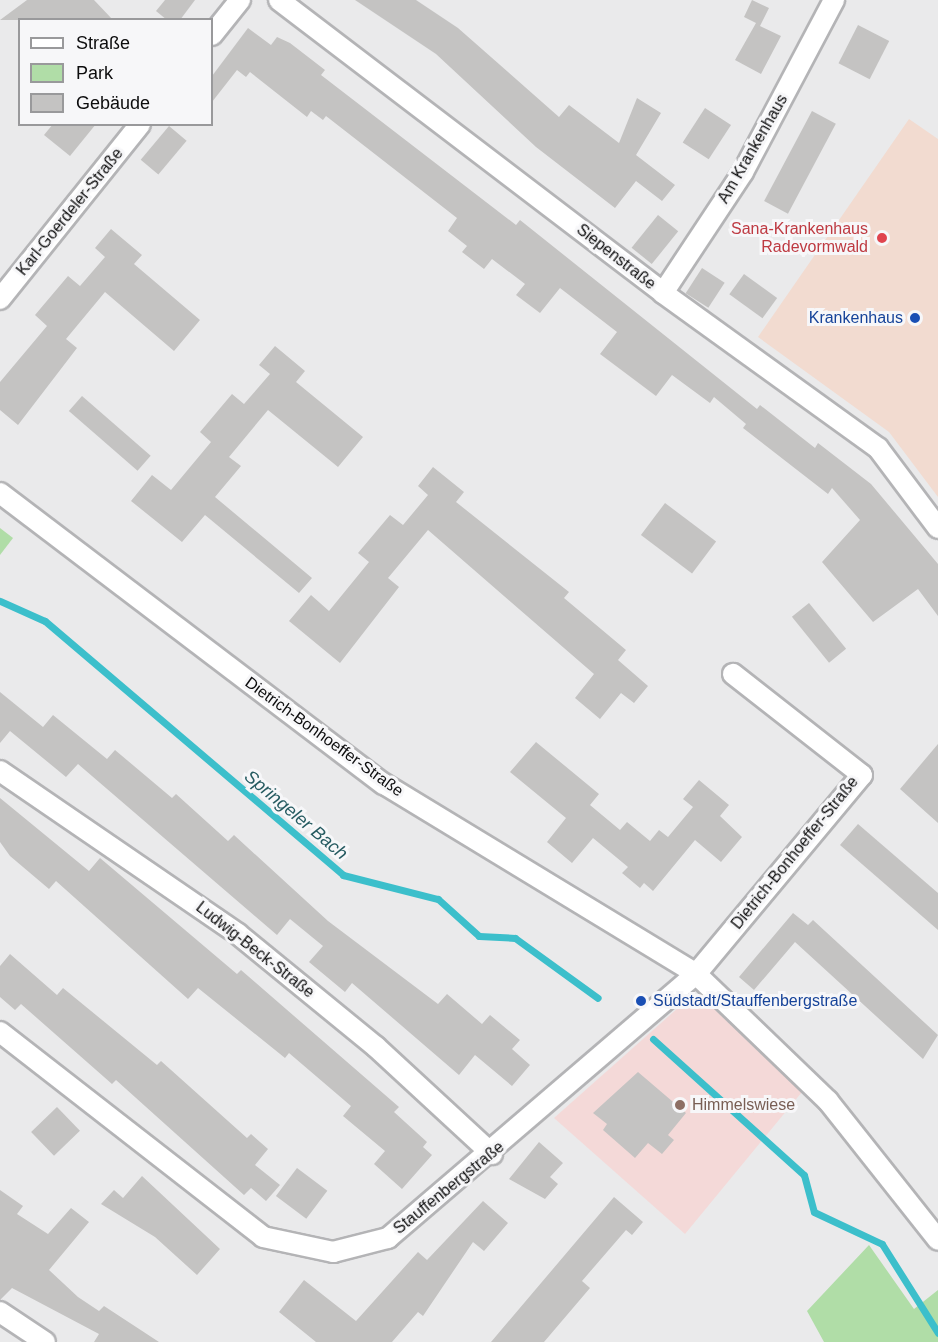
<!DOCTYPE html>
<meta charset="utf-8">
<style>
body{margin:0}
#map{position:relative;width:938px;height:1342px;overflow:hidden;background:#eaeaeb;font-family:Arial,sans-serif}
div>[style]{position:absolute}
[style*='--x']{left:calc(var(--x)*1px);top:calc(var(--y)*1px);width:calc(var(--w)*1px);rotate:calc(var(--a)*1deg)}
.education>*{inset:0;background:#f4d9d8}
.medical>*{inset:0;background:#f2dbd0}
.green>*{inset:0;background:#b0dda7}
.stream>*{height:7px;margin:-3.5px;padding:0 3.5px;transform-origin:3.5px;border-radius:3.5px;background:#3cbfcb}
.building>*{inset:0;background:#c4c3c2;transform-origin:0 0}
.roads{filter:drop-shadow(2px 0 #b4b4b6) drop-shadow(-2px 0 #b4b4b6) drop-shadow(0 2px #b4b4b6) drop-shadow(0 -2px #b4b4b6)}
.minor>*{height:20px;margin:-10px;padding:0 10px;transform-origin:10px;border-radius:10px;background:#fff}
.dots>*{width:16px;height:16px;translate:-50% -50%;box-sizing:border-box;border:3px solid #f7f7f9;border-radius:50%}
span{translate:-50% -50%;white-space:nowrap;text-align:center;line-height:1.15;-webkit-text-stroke:6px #f7f7f9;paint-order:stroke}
.street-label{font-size:16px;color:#0c0c0d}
.health-label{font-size:16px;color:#be3a42}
.right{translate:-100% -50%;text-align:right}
.transit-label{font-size:16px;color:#164399}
.left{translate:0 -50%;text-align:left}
.education-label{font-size:16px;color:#785e54}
.water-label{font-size:18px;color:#265b61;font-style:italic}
.legend{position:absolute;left:18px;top:18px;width:195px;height:108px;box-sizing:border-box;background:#f7f7f9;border:2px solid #99999b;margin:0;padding:8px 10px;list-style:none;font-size:18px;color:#0c0c0d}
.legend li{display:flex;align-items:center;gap:12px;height:30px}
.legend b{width:30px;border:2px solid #99999b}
</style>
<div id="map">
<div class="education">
<i style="clip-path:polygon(687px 1000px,715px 1006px,802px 1092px,685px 1234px,554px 1118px)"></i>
</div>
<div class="medical">
<i style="clip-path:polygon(909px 119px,938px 139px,938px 497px,889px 432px,758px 337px)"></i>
</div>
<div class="green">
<i style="clip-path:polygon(0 528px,13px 538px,0 555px)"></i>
<i style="clip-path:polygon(869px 1245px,914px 1309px,938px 1290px,938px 1342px,824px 1342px,807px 1311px)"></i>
</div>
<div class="stream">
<i style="--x:0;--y:601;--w:49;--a:24"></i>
<i style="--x:45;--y:621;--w:392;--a:40.4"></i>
<i style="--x:343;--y:875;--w:98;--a:14.2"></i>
<i style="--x:438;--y:899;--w:55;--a:42.1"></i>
<i style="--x:479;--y:936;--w:36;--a:3"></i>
<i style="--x:515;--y:938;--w:102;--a:35.9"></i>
<i style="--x:653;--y:1039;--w:203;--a:42"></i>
<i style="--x:804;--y:1175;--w:38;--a:75"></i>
<i style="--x:814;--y:1212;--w:75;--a:25.2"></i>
<i style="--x:882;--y:1244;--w:105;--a:57.8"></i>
</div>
<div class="building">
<i style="clip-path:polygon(27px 0,94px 0,113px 20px,0 20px)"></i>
<i style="clip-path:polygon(165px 0,195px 0,180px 20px,167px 20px,156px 11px)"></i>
<i style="clip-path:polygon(355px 0,416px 0,458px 28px,559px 117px,569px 105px,619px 143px,637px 98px,661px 113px,636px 155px,675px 185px,662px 201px,636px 181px,615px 208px,536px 147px,436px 54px)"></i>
<i style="clip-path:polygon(752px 0,769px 8px,760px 26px,781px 36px,761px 74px,735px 60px,756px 23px,744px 17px)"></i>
<i style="left:858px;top:25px;width:35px;height:43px;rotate:27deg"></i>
<i style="clip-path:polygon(248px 28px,271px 45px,277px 37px,290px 43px,325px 70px,321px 75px,516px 225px,520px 220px,757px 409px,760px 405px,815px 448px,818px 443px,871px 484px,938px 564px,938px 616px,918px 589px,873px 622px,822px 562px,860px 520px,832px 488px,828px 494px,743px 428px,746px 424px,714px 397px,710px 403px,672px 375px,656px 396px,600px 354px,617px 332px,560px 288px,540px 313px,516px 295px,525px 284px,492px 259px,484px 269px,462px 252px,467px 246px,448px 231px,457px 218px,326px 116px,323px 120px,311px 111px,307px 117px,250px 72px,246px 77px,237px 70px,212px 102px,212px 76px)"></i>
<i style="left:705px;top:108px;width:31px;height:41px;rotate:33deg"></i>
<i style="left:812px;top:111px;width:27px;height:102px;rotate:28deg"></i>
<i style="clip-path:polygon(53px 124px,96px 124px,70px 156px,44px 135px)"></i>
<i style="left:169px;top:126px;width:23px;height:44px;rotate:40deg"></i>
<i style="left:658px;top:215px;width:26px;height:42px;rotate:39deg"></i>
<i style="clip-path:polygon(111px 229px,142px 255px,134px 264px,200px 320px,174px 351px,105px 292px,66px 339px,77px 348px,18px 425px,0 410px,0 382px,47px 326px,35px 315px,68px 276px,80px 286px,105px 257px,95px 248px)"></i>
<i style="left:702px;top:268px;width:27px;height:30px;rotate:33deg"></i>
<i style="left:744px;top:274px;width:41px;height:25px;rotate:36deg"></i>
<i style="clip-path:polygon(275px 346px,305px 371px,296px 382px,363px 437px,338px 467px,268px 410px,229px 457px,241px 466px,215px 497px,312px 578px,299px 593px,205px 515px,182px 542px,131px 501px,152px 475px,171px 490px,211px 442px,200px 432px,232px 394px,244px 404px,270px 374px,259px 365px)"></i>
<i style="left:82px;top:396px;width:91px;height:20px;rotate:41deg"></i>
<i style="clip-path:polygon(433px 467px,464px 492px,456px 502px,569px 592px,564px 598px,626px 650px,618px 660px,648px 686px,634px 703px,621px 693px,600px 719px,575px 698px,594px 674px,428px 530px,388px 578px,399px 587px,340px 663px,289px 621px,311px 595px,329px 611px,369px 562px,358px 553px,390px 515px,403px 525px,428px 495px,418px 486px)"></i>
<i style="left:665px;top:503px;width:64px;height:40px;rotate:37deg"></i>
<i style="left:809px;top:603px;width:59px;height:22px;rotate:51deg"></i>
<i style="clip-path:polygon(0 692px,43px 727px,53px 715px,107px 759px,115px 750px,172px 798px,176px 794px,228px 841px,234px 835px,328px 921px,438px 1004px,447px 994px,482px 1024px,490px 1015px,520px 1040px,512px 1049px,530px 1065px,512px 1086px,475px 1055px,459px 1075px,352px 983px,345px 992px,309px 962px,323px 946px,290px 919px,277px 935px,78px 764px,66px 777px,10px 731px,0 743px)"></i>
<i style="clip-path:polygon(536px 742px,599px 794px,590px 805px,620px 830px,627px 822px,650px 841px,659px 830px,668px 837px,693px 807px,683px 799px,699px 780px,729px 805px,720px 816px,742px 837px,721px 862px,695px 840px,653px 891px,644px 883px,640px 888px,622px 873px,628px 867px,593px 838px,572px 863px,547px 842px,566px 818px,510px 772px)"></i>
<i style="clip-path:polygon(938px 744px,938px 823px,900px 789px)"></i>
<i style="clip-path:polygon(0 798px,89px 871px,100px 858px,237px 974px,241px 970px,399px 1107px,394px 1112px,427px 1142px,423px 1147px,432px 1155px,402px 1189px,374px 1164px,385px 1151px,343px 1116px,351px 1106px,289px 1053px,285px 1058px,198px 988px,188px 999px,56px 881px,49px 889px,10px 856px,0 842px)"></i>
<i style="clip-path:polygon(858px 824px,938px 893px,938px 930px,840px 845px)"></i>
<i style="clip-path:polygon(793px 913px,808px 925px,813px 920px,938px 1035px,923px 1059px,795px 942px,754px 990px,739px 977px)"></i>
<i style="clip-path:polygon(10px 954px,57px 995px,63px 988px,157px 1065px,161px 1061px,247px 1138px,251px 1134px,268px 1149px,255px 1165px,280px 1185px,266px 1201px,251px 1188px,244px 1195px,116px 1080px,112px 1084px,21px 1004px,15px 1010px,0 997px,0 966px)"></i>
<i style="clip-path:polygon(638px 1072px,686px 1113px,668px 1135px,674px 1140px,662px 1154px,648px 1143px,635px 1158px,603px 1130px,607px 1124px,593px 1113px)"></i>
<i style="left:57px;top:1107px;width:33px;height:36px;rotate:46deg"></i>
<i style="clip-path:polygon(539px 1142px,563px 1163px,550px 1177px,558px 1184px,545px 1199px,509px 1179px)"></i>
<i style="left:297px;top:1168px;width:38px;height:35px;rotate:37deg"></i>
<i style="clip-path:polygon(142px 1176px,220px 1249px,197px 1275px,155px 1237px,101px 1204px,114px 1190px,123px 1198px)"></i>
<i style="clip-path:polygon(0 1190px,23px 1206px,17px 1214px,48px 1234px,71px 1208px,89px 1222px,49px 1270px,78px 1297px,99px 1311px,104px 1306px,159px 1342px,94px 1342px,99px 1334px,12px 1288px,0 1300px)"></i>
<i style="clip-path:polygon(614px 1197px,643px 1222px,632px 1235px,626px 1230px,582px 1281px,590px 1288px,544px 1342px,491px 1342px)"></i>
<i style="clip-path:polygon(483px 1201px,508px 1223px,484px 1251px,473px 1242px,423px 1316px,418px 1312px,392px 1342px,316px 1342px,279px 1312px,304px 1280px,356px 1321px,418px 1252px,427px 1260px)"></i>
</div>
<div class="roads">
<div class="minor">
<i style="--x:279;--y:0;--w:483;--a:37.3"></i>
<i style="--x:663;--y:293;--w:265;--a:35.8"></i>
<i style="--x:878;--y:448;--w:100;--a:53.1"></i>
<i style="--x:212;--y:35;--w:45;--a:-51.3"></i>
<i style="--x:663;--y:293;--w:145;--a:-56.5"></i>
<i style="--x:743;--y:172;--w:195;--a:-62.1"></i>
<i style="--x:0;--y:299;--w:224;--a:-51.3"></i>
<i style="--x:0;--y:493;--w:482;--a:37.2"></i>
<i style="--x:384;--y:784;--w:365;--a:31.3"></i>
<i style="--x:696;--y:974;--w:183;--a:43.9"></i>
<i style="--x:828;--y:1101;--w:177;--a:51.6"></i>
<i style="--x:0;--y:771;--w:288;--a:34.4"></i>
<i style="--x:238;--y:934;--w:178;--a:39.3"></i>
<i style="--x:376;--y:1047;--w:158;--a:42.7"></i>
<i style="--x:0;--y:1032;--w:333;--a:37.9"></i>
<i style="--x:263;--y:1237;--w:72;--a:12.1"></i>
<i style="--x:333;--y:1252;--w:57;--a:-14.3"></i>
<i style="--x:388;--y:1238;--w:406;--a:-40.6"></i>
<i style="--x:696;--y:974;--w:259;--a:-50.2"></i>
<i style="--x:862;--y:775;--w:164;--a:-141.9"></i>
<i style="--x:0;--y:1312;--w:54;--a:33.7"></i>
</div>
</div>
<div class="dots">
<i style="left:882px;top:238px;background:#e0444e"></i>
<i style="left:915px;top:318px;background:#1a4fb4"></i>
<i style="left:641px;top:1001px;background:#1a4fb4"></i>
<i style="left:680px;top:1105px;background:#8d6e63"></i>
</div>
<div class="street-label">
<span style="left:753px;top:149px;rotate:-60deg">Am Krankenhaus</span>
<span style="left:70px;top:212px;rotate:-51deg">Karl-Goerdeler-Straße</span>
<span style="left:616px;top:257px;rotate:38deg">Siepenstraße</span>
<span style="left:324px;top:737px;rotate:36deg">Dietrich-Bonhoeffer-Straße</span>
<span style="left:795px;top:853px;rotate:-51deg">Dietrich-Bonhoeffer-Straße</span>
<span style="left:255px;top:950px;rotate:38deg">Ludwig-Beck-Straße</span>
<span style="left:449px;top:1188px;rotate:-39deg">Stauffenbergstraße</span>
</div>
<div class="health-label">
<span class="right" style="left:868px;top:238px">Sana-Krankenhaus<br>Radevormwald</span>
</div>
<div class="transit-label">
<span class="right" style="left:903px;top:318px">Krankenhaus</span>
<span class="left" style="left:653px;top:1001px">Südstadt/Stauffenbergstraße</span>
</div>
<div class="education-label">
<span class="left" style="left:692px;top:1105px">Himmelswiese</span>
</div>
<div class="water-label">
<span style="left:296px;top:815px;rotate:40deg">Springeler Bach</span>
</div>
<ul class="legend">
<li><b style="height:8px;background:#fff"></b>Straße</li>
<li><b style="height:16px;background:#b0dda7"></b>Park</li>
<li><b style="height:16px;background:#c4c3c2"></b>Gebäude</li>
</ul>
</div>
